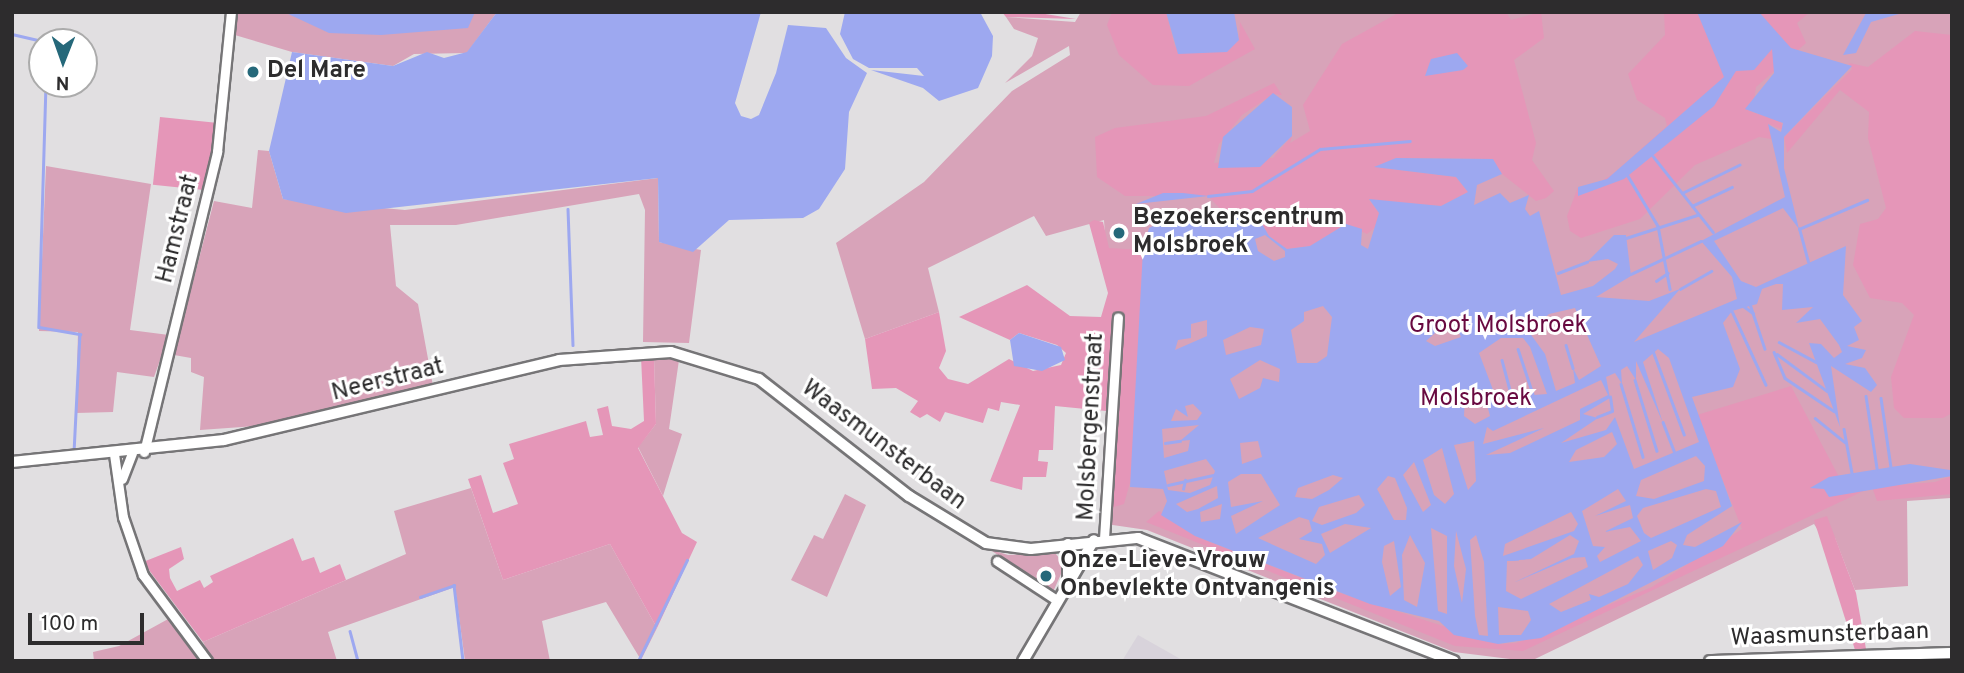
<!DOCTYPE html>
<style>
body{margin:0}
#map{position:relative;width:1964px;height:673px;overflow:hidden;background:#e1dfe1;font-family:Overpass,sans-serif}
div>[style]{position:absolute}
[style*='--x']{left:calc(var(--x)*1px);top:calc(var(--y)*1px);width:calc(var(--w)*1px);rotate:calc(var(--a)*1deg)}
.built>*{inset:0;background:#d8d3db}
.green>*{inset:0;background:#d8a3b9}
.forest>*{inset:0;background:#e596b8;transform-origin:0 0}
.water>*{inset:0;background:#9da8f0}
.stream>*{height:2.5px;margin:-1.25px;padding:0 1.25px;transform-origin:1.25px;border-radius:1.25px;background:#9da8f0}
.roads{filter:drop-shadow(2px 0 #767577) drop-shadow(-2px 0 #767577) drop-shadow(0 2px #767577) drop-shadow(0 -2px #767577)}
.minor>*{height:9px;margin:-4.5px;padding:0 4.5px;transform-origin:4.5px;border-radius:4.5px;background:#fff}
.tertiary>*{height:10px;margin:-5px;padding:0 5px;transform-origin:5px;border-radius:5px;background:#fff}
.dots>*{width:19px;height:19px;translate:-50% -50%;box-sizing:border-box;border:4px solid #fff;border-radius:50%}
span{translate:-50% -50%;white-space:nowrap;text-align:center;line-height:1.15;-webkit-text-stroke:6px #fff;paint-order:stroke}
.poi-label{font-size:24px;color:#2d2c2d;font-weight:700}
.left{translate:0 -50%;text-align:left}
.street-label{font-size:24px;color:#2d2c2d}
.park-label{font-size:24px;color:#680940}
.frame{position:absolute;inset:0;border:14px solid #2d2c2d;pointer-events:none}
.north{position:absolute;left:28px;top:28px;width:70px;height:70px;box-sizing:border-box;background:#fff;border:2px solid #ababab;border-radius:50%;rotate:181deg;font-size:19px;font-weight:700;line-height:28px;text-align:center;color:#2d2c2d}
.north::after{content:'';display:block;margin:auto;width:24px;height:32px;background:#25687a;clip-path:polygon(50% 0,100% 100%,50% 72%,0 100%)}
.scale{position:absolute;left:28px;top:613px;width:116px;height:32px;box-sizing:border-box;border:4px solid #2d2c2d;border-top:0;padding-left:9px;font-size:21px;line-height:24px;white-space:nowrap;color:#2d2c2d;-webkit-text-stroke:5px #fff;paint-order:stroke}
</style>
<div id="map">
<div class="built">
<i style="clip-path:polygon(1138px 635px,1184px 661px,1122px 661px)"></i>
</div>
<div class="green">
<i style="clip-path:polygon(226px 12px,497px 12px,467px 53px,414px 54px,393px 66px,292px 52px,228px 33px)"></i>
<i style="clip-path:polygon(1081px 12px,1952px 12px,1952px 538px,1951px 498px,1907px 501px,1908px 586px,1855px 590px,1835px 538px,1825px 541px,1814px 524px,1535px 659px,1510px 659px,1454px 652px,1147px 530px,1099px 523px,1100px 511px,1112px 509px,1118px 434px,1104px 220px,1046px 236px,1034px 216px,928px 268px,939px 312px,865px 339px,836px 243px,924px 182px,1012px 91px,1070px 55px,1069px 46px,1005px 83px,1032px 56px,1038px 38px,1014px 29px,1006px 17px,1075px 22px)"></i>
<i style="clip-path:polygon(258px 150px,269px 151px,283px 199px,405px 210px,658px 178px,659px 242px,701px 250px,689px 343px,643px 342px,645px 210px,639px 194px,456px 225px,390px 225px,396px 286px,418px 304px,433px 386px,268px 425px,200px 430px,204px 377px,191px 372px,191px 358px,174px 355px,214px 201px,252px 208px)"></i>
<i style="clip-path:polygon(46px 166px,151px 184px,130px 330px,169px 335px,154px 377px,117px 372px,113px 412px,76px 413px,78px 332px,39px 331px)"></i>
<i style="clip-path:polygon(654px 357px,679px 360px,669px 429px,682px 434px,663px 496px,638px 447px,656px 424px)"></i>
<i style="clip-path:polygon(471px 488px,503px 580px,610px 544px,657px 628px,641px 660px,606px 602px,542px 621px,550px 661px,465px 661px,455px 587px,328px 632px,337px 661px,213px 661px,203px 642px,406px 554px,394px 511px)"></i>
<i style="clip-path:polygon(845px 494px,866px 505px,827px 597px,791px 580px,814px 535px,823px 539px)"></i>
<i style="clip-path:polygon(989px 549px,1008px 555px,1055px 553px,1065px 565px,1053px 592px)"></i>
<i style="clip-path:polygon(170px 618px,200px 661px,94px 661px,93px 652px,119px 646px)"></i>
</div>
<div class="forest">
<i style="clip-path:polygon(1002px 12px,1033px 12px,1076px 19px,1006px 17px)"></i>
<i style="clip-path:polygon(1112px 12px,1166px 12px,1175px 47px,1239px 40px,1240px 22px,1255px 49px,1189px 86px,1153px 85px,1119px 55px,1107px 25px)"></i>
<i style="clip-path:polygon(1400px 12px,1506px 12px,1511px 20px,1541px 12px,1544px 38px,1514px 60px,1536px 143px,1532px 160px,1554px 191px,1546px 198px,1536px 201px,1497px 170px,1493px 159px,1396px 158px,1376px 167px,1456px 177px,1468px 192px,1441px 206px,1369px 200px,1379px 213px,1379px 224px,1367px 234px,1346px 224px,1310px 246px,1287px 249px,1269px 236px,1254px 210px,1229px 218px,1208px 196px,1125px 196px,1097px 177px,1095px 137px,1115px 128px,1206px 116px,1274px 83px,1282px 95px,1273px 94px,1242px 115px,1219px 144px,1214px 163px,1273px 158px,1292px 136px,1290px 143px,1310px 131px,1303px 105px,1342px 44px)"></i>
<i style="clip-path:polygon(1664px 12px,1810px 12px,1797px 23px,1806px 43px,1756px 87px,1752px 112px,1781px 121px,1783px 130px,1769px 124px,1771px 139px,1759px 137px,1695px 165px,1640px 219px,1581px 238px,1570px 231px,1567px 216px,1578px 187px,1586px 191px,1613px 174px,1667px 126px,1665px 118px,1637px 100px,1628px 74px,1665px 35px)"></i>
<i style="clip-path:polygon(1915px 31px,1952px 35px,1952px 413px,1943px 418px,1904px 418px,1894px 408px,1891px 377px,1914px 315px,1902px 303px,1870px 298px,1853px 265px,1860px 224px,1878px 219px,1886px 208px,1868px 138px,1869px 112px,1840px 90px,1787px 153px,1784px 137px,1852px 69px,1849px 63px,1868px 67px)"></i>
<i style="left:160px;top:117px;width:56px;height:68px;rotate:6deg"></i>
<i style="clip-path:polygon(1094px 220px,1103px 222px,1109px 248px,1143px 250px,1133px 472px,1124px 504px,1100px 511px,1106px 411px,1055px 406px,1053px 450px,1039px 450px,1038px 461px,1048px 462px,1046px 477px,1023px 477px,1022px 490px,990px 481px,1020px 405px,1001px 402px,999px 411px,988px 408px,983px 423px,945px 412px,940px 422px,927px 414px,920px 418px,910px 412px,918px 401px,896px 388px,872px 389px,865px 339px,939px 312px,946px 351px,939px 368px,948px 379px,968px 384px,1009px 359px,1033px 371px,1061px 365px,1066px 353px,1057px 345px,1019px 333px,1010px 340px,959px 317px,1027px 285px,1070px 316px,1101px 317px,1108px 293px,1089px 223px)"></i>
<i style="clip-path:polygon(641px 357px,654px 357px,656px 424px,638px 448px,682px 533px,697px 542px,657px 628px,610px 544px,503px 580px,468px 479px,481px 475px,493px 513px,518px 504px,503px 463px,514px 459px,509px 444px,586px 421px,590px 437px,603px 435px,597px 409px,608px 406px,612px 426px,631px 429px,644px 421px)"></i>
<i style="clip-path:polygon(1791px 386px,1839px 477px,1829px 477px,1824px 489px,1849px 493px,1873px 487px,1935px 482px,1952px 476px,1952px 494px,1877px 501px,1872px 487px,1523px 651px,1455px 646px,1146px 522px,1159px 511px,1195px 536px,1337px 592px,1499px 644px,1516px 643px,1652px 587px,1742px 529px,1697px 415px)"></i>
<i style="clip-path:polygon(1827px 516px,1856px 593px,1866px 649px,1855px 650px,1814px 520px)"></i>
<i style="clip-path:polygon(293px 538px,302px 561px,314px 557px,320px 573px,340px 564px,346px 580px,203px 642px,143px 562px,181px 547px,184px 559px,169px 569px,170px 578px,177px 591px,200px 580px,204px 588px,213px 582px,210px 576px)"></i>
</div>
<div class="water">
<i style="clip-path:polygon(284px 12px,475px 12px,468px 28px,381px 35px,329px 33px)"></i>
<i style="clip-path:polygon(497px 12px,761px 12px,735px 103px,741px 116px,751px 119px,759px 115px,776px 73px,788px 25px,826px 28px,846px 58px,867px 73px,849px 112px,845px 169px,819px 209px,803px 218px,729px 220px,693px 252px,659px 242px,658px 178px,346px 213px,283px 199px,269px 151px,292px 52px,393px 66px,427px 52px,444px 58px,467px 52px)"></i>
<i style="clip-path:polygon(845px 12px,980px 12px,993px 36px,992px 56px,978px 88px,939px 101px,923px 88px,871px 70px,924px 76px,917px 68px,869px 68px,853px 59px,840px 34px)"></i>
<i style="clip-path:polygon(1166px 12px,1234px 12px,1239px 40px,1227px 52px,1178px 54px)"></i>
<i style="clip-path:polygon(evenodd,1697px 12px,1759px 12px,1791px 48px,1852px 66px,1784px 137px,1784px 168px,1799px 229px,1783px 208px,1714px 241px,1741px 281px,1756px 287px,1846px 246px,1843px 295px,1862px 321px,1854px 327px,1859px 340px,1847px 346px,1866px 350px,1862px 358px,1845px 364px,1865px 368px,1877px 385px,1871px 392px,1831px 366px,1840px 427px,1809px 343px,1821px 344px,1834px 358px,1842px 352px,1839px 345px,1820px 319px,1796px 323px,1813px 307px,1782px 310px,1783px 284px,1776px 284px,1762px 289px,1757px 304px,1732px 311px,1723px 323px,1740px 369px,1733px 387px,1692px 397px,1732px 506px,1687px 535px,1683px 545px,1695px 547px,1742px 522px,1723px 546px,1541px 638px,1498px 644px,1454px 635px,1439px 621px,1370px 604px,1195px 536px,1161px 515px,1167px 501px,1163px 489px,1130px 487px,1143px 250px,1149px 228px,1165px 220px,1229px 218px,1254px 210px,1269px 236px,1287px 249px,1310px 246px,1346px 224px,1362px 229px,1361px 245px,1368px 249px,1379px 213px,1369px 199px,1441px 206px,1468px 192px,1456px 177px,1374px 167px,1396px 158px,1493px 159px,1502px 174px,1477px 185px,1474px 205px,1500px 193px,1510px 203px,1529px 195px,1525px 209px,1530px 216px,1539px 211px,1561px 295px,1593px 286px,1615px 269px,1618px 264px,1608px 259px,1587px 262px,1614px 235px,1626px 235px,1631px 276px,1596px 297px,1649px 301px,1680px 289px,1634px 342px,1737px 299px,1732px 277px,1701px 241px,1785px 197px,1768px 124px,1781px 132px,1783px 123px,1745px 109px,1774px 73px,1772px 49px,1754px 70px,1736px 71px,1714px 106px,1624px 179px,1578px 196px,1578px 187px,1607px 179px,1724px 77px,1697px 12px,1265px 235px,1285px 251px,1285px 257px,1274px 261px,1258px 251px,1255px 239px,1265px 235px,1697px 12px,1323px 306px,1332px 317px,1327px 356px,1317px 363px,1297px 363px,1291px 330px,1304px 321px,1304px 312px,1323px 306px,1697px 12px,1575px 308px,1601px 366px,1579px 380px,1573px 368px,1575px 383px,1556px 391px,1545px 354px,1529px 332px,1549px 314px,1575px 308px,1697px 12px,1452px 318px,1461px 337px,1435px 346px,1426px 341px,1452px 318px,1697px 12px,1207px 320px,1207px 336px,1175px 350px,1178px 340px,1191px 338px,1191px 324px,1207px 320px,1697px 12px,1250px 327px,1264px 329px,1261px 345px,1226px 355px,1223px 340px,1250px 327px,1697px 12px,1501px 338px,1523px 338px,1530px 347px,1547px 394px,1509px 397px,1505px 408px,1498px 403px,1479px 353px,1501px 338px,1697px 12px,1658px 349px,1669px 358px,1699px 442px,1634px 469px,1615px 417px,1606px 430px,1561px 443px,1598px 418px,1583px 414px,1610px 398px,1606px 377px,1615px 373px,1622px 384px,1621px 370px,1627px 366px,1636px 380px,1636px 361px,1663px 423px,1643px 362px,1658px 349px,1697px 12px,1260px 360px,1280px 369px,1279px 382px,1263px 378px,1260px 388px,1239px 399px,1230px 379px,1260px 360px,1697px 12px,1601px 380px,1608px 395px,1580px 409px,1580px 420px,1510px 453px,1486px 455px,1544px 428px,1483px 444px,1487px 427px,1493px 431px,1601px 380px,1697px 12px,1483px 390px,1490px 416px,1475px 424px,1464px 416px,1465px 396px,1483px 390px,1697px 12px,1193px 404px,1202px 413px,1197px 420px,1171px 421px,1176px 409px,1188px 417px,1185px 406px,1193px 404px,1697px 12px,1199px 425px,1180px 441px,1190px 440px,1188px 451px,1164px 458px,1162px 429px,1199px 425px,1697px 12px,1612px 432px,1617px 444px,1604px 457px,1569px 462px,1576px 450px,1612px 432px,1697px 12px,1258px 441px,1262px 457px,1242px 464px,1240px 443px,1258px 441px,1697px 12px,1474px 441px,1476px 481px,1468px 490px,1454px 445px,1474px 441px,1697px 12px,1442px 448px,1454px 494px,1445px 504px,1434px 495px,1423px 460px,1442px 448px,1697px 12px,1696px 456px,1705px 466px,1704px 481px,1654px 499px,1636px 496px,1641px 480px,1696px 456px,1697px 12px,1206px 459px,1215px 471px,1210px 485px,1190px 493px,1168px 490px,1164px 471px,1206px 459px,1697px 12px,1414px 462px,1431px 505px,1423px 512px,1403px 475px,1414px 462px,1697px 12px,1241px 474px,1261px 474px,1280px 505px,1236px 534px,1231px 516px,1263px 501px,1231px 507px,1228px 482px,1241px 474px,1697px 12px,1333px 475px,1343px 478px,1329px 490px,1312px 499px,1295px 497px,1298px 488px,1333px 475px,1697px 12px,1388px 476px,1395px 478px,1407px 508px,1406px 520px,1394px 520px,1377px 489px,1388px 476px,1697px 12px,1217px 486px,1218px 498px,1198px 509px,1187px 512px,1176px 504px,1217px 486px,1697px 12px,1618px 489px,1626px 501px,1595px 516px,1630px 505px,1633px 518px,1604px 532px,1630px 527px,1641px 541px,1600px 562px,1597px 556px,1605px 547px,1593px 546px,1582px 511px,1618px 489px,1697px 12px,1706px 489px,1716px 491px,1721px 507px,1651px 538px,1644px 533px,1637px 516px,1643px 508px,1706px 489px,1697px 12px,1359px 495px,1365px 505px,1356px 513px,1322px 525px,1312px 521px,1319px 507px,1359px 495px,1697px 12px,1222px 504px,1220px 519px,1201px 522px,1200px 512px,1222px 504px,1697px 12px,1571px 512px,1578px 524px,1574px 531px,1503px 556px,1505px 544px,1571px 512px,1697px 12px,1299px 517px,1309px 520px,1312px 531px,1299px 539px,1322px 544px,1325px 555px,1316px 564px,1258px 538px,1299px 517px,1697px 12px,1345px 524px,1371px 528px,1330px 553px,1321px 534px,1345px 524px,1697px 12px,1431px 528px,1447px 536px,1447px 614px,1438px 611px,1431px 528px,1697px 12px,1456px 531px,1466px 569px,1462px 603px,1454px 566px,1456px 531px,1697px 12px,1410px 535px,1425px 563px,1417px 607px,1404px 600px,1402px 555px,1410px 535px,1697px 12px,1476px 535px,1484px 562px,1488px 636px,1479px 635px,1475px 616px,1470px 540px,1476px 535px,1697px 12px,1570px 535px,1579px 541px,1574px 554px,1513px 583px,1572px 558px,1585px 557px,1588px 567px,1521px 599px,1506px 591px,1507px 561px,1531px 559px,1570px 535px,1697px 12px,1394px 541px,1401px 587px,1390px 596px,1382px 562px,1384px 546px,1394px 541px,1697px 12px,1671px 541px,1677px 545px,1672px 558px,1653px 570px,1648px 551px,1671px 541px,1697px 12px,1638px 556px,1643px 565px,1628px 584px,1599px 597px,1589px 594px,1591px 600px,1561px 612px,1549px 604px,1638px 556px,1697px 12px,1498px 607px,1528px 611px,1531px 620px,1521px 635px,1499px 635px,1498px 607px)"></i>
<i style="clip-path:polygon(1906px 12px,1871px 22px,1856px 53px,1843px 55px,1866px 13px)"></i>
<i style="clip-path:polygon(1457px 53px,1468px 66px,1463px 70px,1425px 76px,1431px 59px)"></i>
<i style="clip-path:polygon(1273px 93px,1292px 107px,1292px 136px,1260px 167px,1218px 168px,1223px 137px)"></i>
<i style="clip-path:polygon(1163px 193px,1183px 193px,1208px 196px,1136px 204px)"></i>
<i style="clip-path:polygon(1019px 333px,1061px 347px,1065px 360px,1042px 371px,1014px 366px,1010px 340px)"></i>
<i style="clip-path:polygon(1910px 464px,1950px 470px,1952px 476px,1829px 497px,1824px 489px,1810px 488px,1829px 477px)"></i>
</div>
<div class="stream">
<i style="--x:12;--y:34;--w:36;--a:13"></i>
<i style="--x:46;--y:84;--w:243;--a:91.7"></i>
<i style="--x:39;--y:327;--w:42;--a:9.7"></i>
<i style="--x:80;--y:334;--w:118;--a:92.9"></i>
<i style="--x:1653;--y:156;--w:97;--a:51.7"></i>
<i style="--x:1628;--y:176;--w:58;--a:59"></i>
<i style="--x:1658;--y:226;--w:64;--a:79.2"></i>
<i style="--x:1682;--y:193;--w:64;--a:-26.2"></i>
<i style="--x:1208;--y:196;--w:44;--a:-6.5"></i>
<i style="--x:1252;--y:191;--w:80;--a:-31.7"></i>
<i style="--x:1320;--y:149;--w:90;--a:-5.1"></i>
<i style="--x:1692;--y:206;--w:44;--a:-25.4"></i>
<i style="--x:568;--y:209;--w:136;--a:87.9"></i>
<i style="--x:1626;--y:238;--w:75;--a:-17.9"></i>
<i style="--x:1808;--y:262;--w:34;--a:-105"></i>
<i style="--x:1799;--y:229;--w:74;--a:-23.1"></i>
<i style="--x:1558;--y:273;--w:31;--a:-21"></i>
<i style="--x:1631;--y:274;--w:77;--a:-25.2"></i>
<i style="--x:1656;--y:281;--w:14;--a:-34"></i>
<i style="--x:1680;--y:289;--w:36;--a:-30"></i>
<i style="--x:1750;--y:304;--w:47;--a:71.6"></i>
<i style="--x:1742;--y:305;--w:14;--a:36"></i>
<i style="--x:1732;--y:311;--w:81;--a:65.3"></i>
<i style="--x:1779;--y:342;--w:42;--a:28.4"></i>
<i style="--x:1566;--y:345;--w:24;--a:73"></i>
<i style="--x:1518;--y:349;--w:47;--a:71.6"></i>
<i style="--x:1653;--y:351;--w:89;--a:69.5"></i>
<i style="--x:1774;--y:352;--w:28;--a:67"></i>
<i style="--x:1785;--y:378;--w:59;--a:34"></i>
<i style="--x:1777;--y:354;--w:62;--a:36.5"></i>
<i style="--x:1502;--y:360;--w:38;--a:75"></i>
<i style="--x:1635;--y:380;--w:74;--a:72.8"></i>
<i style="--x:1621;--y:384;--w:76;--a:73.2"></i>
<i style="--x:1866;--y:396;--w:73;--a:81.3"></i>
<i style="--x:1881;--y:398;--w:70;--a:81.8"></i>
<i style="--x:1597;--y:417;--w:16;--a:-22"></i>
<i style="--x:1612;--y:411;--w:14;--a:-98"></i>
<i style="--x:1815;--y:418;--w:38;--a:39"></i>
<i style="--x:1663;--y:422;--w:31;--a:69"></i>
<i style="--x:1844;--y:429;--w:45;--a:79.7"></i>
<i style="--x:1165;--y:443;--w:15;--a:-8"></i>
<i style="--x:1531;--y:451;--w:7;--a:90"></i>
<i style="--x:1168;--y:485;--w:46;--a:-12.5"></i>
<i style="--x:1183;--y:489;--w:9;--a:-77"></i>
<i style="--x:420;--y:597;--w:36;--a:-19"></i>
<i style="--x:454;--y:585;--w:77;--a:83.2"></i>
<i style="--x:350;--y:631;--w:31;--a:75"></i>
<i style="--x:638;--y:661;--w:112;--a:-64.1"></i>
</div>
<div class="roads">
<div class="minor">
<i style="--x:144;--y:452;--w:309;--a:-76.3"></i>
<i style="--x:217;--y:152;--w:141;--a:-84.3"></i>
<i style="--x:114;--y:454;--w:64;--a:81.9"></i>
<i style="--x:123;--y:517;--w:61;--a:71"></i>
<i style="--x:143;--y:575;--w:107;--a:53.3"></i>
<i style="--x:122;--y:479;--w:28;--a:-69"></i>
<i style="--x:1104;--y:539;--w:222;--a:-86.4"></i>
<i style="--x:997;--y:561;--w:69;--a:33.2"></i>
</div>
<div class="tertiary">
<i style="--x:12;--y:462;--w:213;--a:-5.9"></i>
<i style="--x:224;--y:440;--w:344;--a:-13.4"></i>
<i style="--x:559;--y:360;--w:112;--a:-4.1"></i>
<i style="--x:671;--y:352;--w:92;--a:17.1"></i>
<i style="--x:759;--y:379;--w:190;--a:38"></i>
<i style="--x:909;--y:496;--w:90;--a:31.4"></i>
<i style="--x:986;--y:543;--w:45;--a:7.6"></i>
<i style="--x:1031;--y:549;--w:108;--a:-5.9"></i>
<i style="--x:1138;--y:538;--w:339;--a:21.3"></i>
<i style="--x:1068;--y:575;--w:31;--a:-90"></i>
<i style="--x:1023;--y:661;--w:140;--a:-59.6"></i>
<i style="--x:1710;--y:661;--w:242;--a:-1.9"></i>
</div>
</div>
<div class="dots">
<i style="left:253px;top:72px;background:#25687a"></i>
<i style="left:1119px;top:233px;background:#25687a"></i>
<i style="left:1046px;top:576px;background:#25687a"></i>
</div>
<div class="poi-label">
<span class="left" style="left:267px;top:72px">Del Mare</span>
<span class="left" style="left:1133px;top:233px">Bezoekerscentrum<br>Molsbroek</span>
<span class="left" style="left:1060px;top:576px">Onze-Lieve-Vrouw<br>Onbevlekte Ontvangenis</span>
</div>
<div class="street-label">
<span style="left:179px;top:229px;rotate:-76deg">Hamstraat</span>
<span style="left:388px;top:381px;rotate:-14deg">Neerstraat</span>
<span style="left:1092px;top:427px;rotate:-87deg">Molsbergenstraat</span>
<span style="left:883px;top:446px;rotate:37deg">Waasmunsterbaan</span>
<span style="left:1830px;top:636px;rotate:-2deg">Waasmunsterbaan</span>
</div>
<div class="park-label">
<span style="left:1498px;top:327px">Groot Molsbroek</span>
<span style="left:1476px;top:400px">Molsbroek</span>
</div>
<div class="frame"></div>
<div class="north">N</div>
<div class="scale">100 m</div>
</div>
